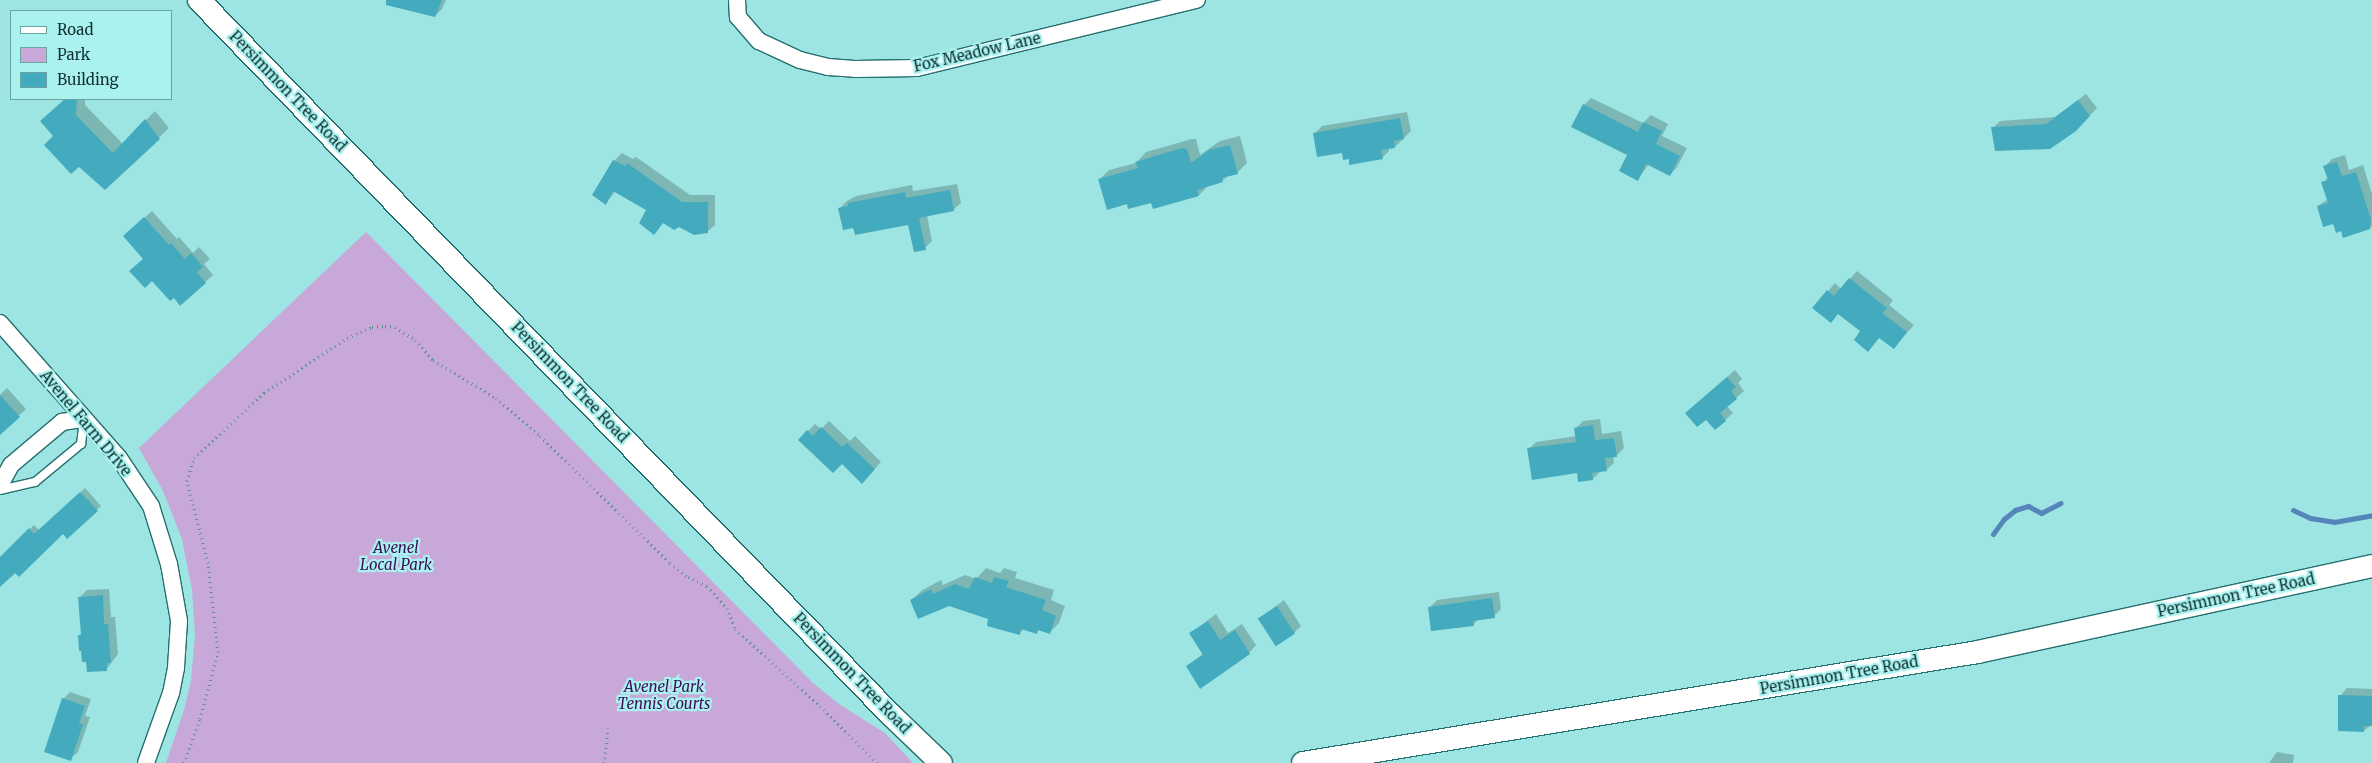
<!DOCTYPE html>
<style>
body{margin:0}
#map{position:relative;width:2372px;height:763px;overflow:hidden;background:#9ce5e2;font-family:Merriweather,serif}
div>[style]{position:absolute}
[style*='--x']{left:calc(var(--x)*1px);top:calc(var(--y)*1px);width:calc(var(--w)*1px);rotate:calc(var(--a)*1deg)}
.green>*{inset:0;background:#c7a8d9}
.shadow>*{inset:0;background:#0003}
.stream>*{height:5px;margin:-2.5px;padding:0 2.5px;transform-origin:2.5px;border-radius:2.5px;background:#5685bb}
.building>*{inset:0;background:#44abbf;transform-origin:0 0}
.path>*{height:3px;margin-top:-1.5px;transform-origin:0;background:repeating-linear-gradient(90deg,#5b908e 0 1px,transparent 0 5px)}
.roads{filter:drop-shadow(1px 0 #256f6e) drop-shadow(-1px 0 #256f6e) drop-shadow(0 1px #256f6e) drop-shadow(0 -1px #256f6e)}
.service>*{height:8px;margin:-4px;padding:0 4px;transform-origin:4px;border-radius:4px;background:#fff}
.minor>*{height:16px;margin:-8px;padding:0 8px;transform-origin:8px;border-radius:8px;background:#fff}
.secondary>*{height:22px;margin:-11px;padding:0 11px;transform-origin:11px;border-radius:11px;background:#fff}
span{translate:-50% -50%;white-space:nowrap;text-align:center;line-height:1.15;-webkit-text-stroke:4.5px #a9f2ef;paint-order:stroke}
.street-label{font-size:15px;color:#11302f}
.park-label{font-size:15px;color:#410d58;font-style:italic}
.legend{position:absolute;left:10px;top:10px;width:162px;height:90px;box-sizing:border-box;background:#a9f2ef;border:1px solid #6ca4a2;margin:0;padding:6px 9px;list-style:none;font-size:15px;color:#11302f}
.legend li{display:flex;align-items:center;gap:10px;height:25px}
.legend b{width:25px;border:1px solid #6ca4a2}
</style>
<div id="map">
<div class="green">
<i style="clip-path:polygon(366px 232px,813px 683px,839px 704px,885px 733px,913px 763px,166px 763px,184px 710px,191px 681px,195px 635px,192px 590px,182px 539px,163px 491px,139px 448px)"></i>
</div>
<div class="shadow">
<i style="clip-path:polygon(406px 0,446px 0,442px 9px,435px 16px)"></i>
<i style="clip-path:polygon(2086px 94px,2097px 108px,2076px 130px,1993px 128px,2000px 121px,2055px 117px)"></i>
<i style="clip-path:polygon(1591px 98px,1643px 123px,1651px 115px,1668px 124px,1662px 136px,1687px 148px,1677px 167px,1670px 175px,1649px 164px,1638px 179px,1629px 154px,1584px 105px)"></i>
<i style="clip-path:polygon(65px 99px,85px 99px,85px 105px,123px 144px,155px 111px,169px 128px,105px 188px,55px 136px,51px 112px)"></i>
<i style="clip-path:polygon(1407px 112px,1411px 131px,1395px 147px,1389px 148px,1389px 151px,1382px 158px,1350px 158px,1315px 133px,1322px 126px)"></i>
<i style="clip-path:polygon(1240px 136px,1247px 163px,1237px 173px,1229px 175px,1222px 181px,1209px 185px,1199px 195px,1128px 203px,1099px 180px,1109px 170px,1136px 163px,1146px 152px,1192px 139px,1196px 139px,1200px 155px,1220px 141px)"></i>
<i style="clip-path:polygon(622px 153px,633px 159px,636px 157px,690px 195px,715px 195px,715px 225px,707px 232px,664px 222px,654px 233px,648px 210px,616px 191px,605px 204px,593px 195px,614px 161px)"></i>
<i style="clip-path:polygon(2345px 155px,2349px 170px,2363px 165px,2372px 194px,2372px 226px,2370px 228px,2334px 222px,2318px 206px,2328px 199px,2323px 183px,2328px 177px,2325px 166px,2332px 159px)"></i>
<i style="clip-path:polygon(957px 184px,961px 203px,953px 210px,927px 215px,932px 241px,925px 248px,909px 223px,854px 226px,840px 208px,847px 201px,856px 196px,912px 185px,913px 191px)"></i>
<i style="clip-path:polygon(152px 211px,177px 239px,179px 237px,193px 253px,199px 247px,210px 259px,204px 264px,213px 275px,181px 304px,144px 258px,132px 229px)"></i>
<i style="clip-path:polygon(1857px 271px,1893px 300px,1889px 305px,1914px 325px,1894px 347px,1880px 337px,1875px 343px,1839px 313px,1814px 308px,1835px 283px,1841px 289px)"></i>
<i style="clip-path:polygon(1735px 370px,1742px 379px,1738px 383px,1744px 391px,1727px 406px,1733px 413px,1715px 429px,1694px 406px)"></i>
<i style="clip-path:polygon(7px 388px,26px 409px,0 433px,0 395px)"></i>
<i style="clip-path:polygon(1600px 419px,1602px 434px,1621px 431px,1624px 448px,1616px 456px,1613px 456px,1614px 463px,1606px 470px,1601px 471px,1593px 479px,1529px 449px,1536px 442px,1577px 436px,1576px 428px,1583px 421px)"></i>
<i style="clip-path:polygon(829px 421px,850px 441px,855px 436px,881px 462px,862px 482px,842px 463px,799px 440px,815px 424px,821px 429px)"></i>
<i style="clip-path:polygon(85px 488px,101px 506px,67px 537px,63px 533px,0 586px,0 558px,34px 525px,39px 530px)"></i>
<i style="clip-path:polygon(986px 568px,1000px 573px,1004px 568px,1017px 572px,1015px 578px,1054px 590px,1051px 600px,1065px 606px,1059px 623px,1049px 633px,1040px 629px,1037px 632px,1024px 629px,1019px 634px,990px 618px,949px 604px,911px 601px,921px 591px,941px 580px,943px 585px,965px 575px,976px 579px)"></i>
<i style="clip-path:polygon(109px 589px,111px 617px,115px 617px,118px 654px,106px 670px,87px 660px,79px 636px,82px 633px,80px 597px,87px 590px)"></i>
<i style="clip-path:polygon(1499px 592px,1501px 609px,1494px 616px,1479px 618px,1474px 624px,1429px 608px,1437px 600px)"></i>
<i style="clip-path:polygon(1284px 600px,1301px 626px,1294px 633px,1259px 619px)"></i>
<i style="clip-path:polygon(1216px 614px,1228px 633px,1242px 624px,1256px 645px,1249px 653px,1187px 666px,1204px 653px,1191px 633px)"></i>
<i style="clip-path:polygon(2347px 688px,2372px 689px,2372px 725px,2363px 731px,2340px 696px)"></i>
<i style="clip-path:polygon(70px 692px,91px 699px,85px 716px,90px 717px,78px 752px,70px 759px,63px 699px)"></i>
<i style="clip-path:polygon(2277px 752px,2294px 755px,2293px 763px,2269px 763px)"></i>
</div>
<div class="stream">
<i style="--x:2293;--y:510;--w:19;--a:25"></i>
<i style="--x:2310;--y:518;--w:24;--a:9"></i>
<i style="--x:2334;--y:522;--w:39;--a:-10"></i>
<i style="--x:1993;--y:534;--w:19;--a:-54"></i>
<i style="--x:2004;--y:519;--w:14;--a:-39"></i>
<i style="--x:2015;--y:510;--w:14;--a:-17"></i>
<i style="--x:2028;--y:506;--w:15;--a:28"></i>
<i style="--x:2041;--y:513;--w:22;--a:-27"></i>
</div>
<div class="building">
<i style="clip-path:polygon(386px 0,442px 0,435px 17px,386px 5px)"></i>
<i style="clip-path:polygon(65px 99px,77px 99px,76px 115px,113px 153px,145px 119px,160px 139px,105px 190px,79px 167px,71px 174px,44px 145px,53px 136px,40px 121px)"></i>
<i style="clip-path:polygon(2078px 100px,2090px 116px,2076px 131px,2050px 149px,1995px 151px,1991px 127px,2046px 124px)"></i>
<i style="clip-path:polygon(1583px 104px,1638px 132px,1643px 122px,1662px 131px,1656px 144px,1680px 156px,1670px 176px,1646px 164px,1638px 181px,1619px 171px,1627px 155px,1571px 127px)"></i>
<i style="clip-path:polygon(1400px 118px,1404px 139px,1394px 141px,1395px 148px,1381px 150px,1383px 159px,1349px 165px,1349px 159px,1343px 160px,1342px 153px,1317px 157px,1313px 133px)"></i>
<i style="clip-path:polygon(1230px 145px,1238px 174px,1222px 178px,1223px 182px,1197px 190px,1199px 196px,1153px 209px,1151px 203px,1128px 209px,1127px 204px,1107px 210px,1098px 179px,1138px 168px,1135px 162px,1182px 148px,1187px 149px,1191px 163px,1209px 150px)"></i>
<i style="clip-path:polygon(613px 160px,625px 166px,627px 163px,682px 202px,708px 202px,708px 233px,694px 235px,679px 227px,674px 230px,663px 223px,654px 235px,639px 223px,646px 210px,613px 191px,606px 205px,592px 195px)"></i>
<i style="clip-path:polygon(2337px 162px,2342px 176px,2356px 172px,2371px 220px,2370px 229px,2343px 238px,2341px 231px,2336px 233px,2333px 224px,2323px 227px,2317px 206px,2328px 203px,2321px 182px,2328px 180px,2323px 166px)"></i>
<i style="clip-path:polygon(950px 190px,954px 211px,919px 218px,926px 250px,914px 252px,908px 225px,855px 235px,853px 228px,843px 230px,838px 208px,848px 206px,848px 203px,905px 192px,906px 198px)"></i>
<i style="clip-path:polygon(144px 217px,169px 245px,171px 243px,185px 259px,191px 253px,203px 267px,197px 272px,206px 283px,180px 306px,174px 298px,170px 301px,152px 281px,145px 288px,129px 271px,143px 259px,123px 236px)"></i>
<i style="clip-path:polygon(1849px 278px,1887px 308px,1882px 313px,1907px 332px,1894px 349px,1879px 338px,1868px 352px,1854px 340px,1860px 331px,1838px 314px,1831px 323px,1812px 308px,1827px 290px,1834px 296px)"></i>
<i style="clip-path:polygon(1727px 377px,1736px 387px,1731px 391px,1737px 399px,1720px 413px,1726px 421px,1715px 430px,1706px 420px,1697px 427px,1685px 413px)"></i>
<i style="clip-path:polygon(0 395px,20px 417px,0 435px)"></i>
<i style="clip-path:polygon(1593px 425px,1595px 440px,1614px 438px,1617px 457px,1605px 458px,1607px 471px,1592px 473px,1593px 480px,1578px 482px,1577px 473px,1532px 480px,1527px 448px,1576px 442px,1574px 428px)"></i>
<i style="clip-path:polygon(821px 427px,842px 447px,847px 443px,875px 469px,862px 484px,842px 464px,833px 473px,798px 440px,807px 430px,813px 436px)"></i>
<i style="clip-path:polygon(80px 492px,98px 511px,67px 539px,63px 534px,19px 577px,15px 573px,0 587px,0 557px,29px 528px,34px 534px)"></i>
<i style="clip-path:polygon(975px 577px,992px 583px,994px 577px,1009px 581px,1006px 587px,1046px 600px,1042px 610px,1056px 616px,1050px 634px,1038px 630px,1037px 634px,1021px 629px,1020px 635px,987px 626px,988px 619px,949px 606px,918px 619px,910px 600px,931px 589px,933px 594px,955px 584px,969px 589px)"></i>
<i style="clip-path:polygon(103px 595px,104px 624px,108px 624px,111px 663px,107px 663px,107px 671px,87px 672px,86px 662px,82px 662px,81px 651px,79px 651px,78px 635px,81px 635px,78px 597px)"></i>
<i style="clip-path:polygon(1492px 598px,1495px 618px,1473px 621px,1474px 626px,1431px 631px,1428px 607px)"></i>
<i style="left:1277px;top:606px;width:33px;height:23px;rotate:57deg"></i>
<i style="clip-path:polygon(1208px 621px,1220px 640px,1235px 630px,1250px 654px,1200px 689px,1186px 666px,1203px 655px,1189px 633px)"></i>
<i style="clip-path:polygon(2338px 695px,2372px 696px,2372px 726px,2364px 726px,2364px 732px,2338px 731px)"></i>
<i style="clip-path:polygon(62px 698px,85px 706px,79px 723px,83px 724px,71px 761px,44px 752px)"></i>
</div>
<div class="path">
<i style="--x:184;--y:763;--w:47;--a:-70"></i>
<i style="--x:200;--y:719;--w:69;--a:-75"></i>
<i style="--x:218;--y:652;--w:90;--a:-96.4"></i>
<i style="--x:208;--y:563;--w:85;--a:-104.4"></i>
<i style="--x:187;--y:481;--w:24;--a:-73"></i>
<i style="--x:194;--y:458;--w:96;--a:-42.9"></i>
<i style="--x:264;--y:393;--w:100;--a:-33.5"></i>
<i style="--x:347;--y:338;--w:27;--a:-24"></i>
<i style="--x:372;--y:327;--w:13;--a:-4"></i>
<i style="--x:385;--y:326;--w:10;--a:6"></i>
<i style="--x:395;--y:327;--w:24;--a:33"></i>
<i style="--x:415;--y:340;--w:27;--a:48"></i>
<i style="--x:433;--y:360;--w:74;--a:31.1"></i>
<i style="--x:496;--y:398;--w:58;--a:40.8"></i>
<i style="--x:540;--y:436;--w:182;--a:44.3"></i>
<i style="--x:670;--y:563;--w:23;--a:38"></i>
<i style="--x:688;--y:577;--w:21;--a:25"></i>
<i style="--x:707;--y:586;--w:30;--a:48"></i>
<i style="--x:727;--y:608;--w:22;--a:69"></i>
<i style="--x:735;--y:629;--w:115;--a:42.2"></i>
<i style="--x:820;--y:706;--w:81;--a:45"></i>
<i style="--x:604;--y:763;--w:35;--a:-83"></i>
</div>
<div class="roads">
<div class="service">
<i style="--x:0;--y:490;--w:36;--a:-13"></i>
<i style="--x:35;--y:482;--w:60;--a:-39.6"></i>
<i style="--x:81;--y:444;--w:24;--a:-83"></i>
</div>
<div class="minor">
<i style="--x:737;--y:0;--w:17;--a:87"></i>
<i style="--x:738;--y:17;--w:32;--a:49"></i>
<i style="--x:759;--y:41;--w:45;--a:24.9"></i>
<i style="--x:800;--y:60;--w:29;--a:14"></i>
<i style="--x:828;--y:67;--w:27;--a:4"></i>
<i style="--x:855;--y:69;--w:62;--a:-0.9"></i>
<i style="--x:917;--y:68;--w:288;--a:-13.7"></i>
<i style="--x:0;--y:323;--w:180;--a:48.6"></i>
<i style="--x:119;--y:458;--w:58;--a:56.3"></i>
<i style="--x:151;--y:506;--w:61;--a:72.8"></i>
<i style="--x:169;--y:564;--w:58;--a:80"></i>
<i style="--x:179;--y:621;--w:47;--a:93.7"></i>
<i style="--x:176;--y:668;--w:25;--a:101"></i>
<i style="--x:171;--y:693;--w:74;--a:109.7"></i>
<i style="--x:0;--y:485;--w:23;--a:-61"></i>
<i style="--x:11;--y:465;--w:67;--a:-40.1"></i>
<i style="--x:62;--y:422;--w:22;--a:-8"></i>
</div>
<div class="secondary">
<i style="--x:199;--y:0;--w:995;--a:45.94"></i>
<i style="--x:891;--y:715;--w:69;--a:43.8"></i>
<i style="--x:1303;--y:763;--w:684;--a:-9.34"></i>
<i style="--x:1978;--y:652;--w:403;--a:-12.3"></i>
</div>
</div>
<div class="street-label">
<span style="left:977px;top:52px;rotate:-13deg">Fox Meadow Lane</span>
<span style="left:288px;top:91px;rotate:46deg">Persimmon Tree Road</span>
<span style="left:570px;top:382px;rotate:46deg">Persimmon Tree Road</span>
<span style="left:86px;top:423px;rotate:50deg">Avenel Farm Drive</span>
<span style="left:2236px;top:595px;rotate:-12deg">Persimmon Tree Road</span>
<span style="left:852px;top:673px;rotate:46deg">Persimmon Tree Road</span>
<span style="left:1839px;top:675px;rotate:-10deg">Persimmon Tree Road</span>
</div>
<div class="park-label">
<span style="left:396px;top:556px">Avenel<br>Local Park</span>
<span style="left:664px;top:695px">Avenel Park<br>Tennis Courts</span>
</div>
<ul class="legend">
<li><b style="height:6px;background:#fff"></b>Road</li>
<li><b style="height:14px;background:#c7a8d9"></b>Park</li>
<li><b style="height:14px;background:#44abbf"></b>Building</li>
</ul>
</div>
